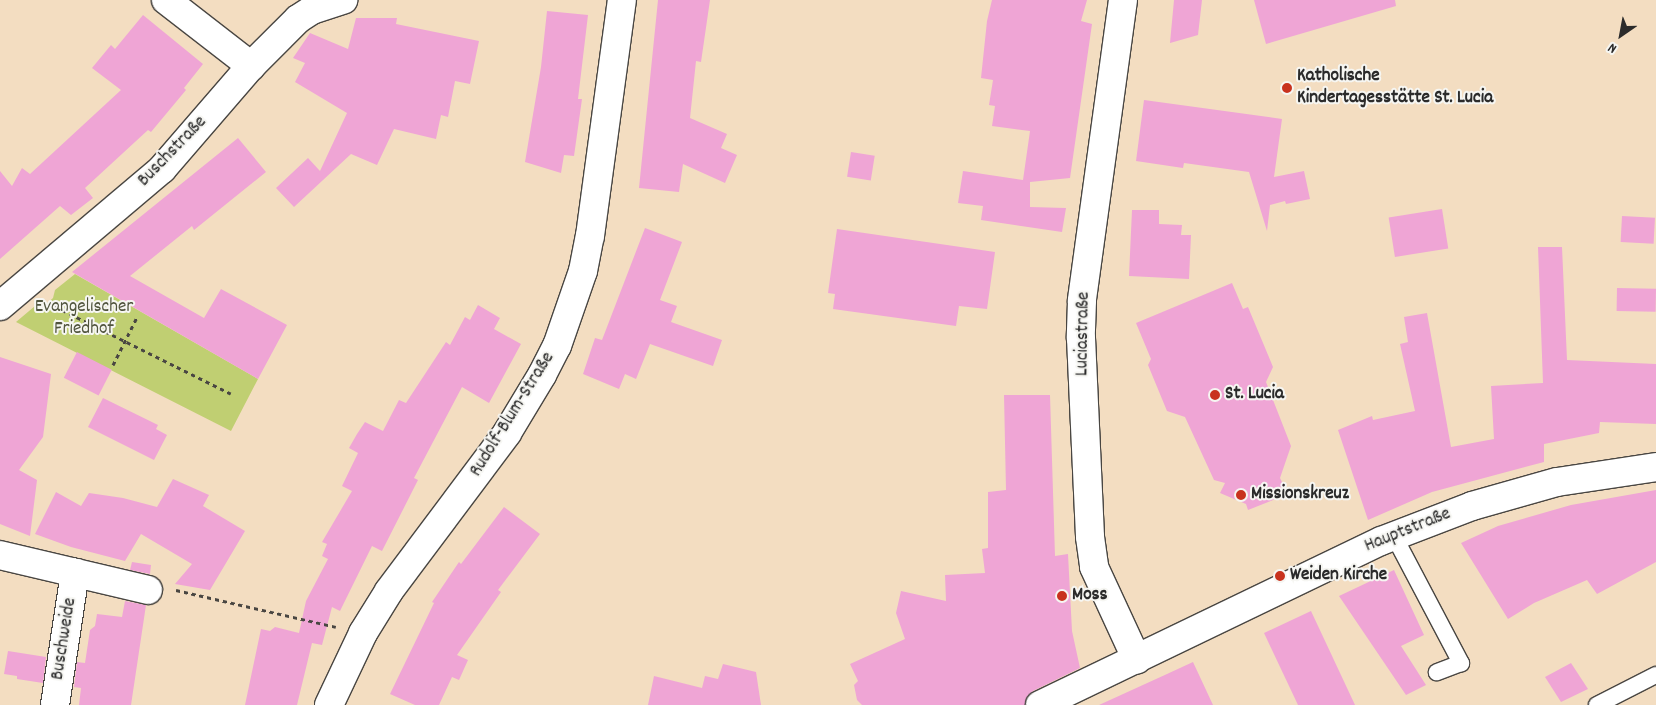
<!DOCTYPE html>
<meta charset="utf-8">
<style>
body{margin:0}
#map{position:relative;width:1656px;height:705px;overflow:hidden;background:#f3ddc1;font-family:Dekko,sans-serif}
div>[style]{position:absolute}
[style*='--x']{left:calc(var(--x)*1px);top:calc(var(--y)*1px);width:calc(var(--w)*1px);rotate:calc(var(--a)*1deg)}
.green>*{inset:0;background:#c0cf72}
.building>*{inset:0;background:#efa5d5;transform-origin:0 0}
.path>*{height:3px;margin-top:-1.5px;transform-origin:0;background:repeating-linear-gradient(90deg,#494642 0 4px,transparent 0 8px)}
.roads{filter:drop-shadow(1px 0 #494642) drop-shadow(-1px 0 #494642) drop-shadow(0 1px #494642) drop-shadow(0 -1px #494642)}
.service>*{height:16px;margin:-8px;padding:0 8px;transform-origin:8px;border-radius:8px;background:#fff}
.minor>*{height:28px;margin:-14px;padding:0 14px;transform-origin:14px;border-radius:14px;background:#fff}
.secondary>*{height:28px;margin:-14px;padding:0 14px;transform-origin:14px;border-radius:14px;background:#fff}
.dots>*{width:14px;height:14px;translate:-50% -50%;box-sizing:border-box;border:2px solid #f6f6f2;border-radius:50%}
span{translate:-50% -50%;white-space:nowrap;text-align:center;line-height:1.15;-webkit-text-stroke:4px #f6f6f2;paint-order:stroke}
.poi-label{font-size:19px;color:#2b2b2b;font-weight:700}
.left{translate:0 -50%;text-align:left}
.street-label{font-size:19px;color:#2b2b2b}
.park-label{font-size:19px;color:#50543d}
.north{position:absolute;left:1596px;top:10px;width:50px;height:50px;-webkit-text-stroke:4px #f6f6f2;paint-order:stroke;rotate:213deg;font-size:14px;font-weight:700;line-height:20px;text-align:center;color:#2b2b2b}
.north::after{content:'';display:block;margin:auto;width:18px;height:22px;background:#2b2b2b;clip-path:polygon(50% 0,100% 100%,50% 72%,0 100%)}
</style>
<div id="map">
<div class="green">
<i style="clip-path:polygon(75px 274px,258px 379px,231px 431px,16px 322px,35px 306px,43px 307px,53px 298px,55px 290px)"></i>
</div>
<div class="building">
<i style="clip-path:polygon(658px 0,710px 0,701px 62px,696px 61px,690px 118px,727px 134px,721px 148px,737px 155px,725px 183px,683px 164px,679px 192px,639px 188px)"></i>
<i style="clip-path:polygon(992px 0,1087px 0,1081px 21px,1092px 24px,1070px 178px,1030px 182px,1030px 207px,1066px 208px,1062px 232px,981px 220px,983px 206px,958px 203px,963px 171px,1023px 180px,1030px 131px,992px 126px,995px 106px,989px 105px,993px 80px,981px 78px,987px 21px)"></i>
<i style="clip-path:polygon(1174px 0,1202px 0,1198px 35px,1170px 43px)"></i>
<i style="clip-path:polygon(1254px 0,1395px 0,1396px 6px,1266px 44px)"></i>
<i style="clip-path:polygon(547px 11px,588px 15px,578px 99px,582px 99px,574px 156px,564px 155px,561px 173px,525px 162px,541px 67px)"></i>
<i style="clip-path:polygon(143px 15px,203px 64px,184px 88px,186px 90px,151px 132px,148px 130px,85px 188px,93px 198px,71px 215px,60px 206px,0 259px,0 171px,12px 186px,22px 168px,30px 174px,121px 90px,92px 68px,111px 45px,115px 49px)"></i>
<i style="clip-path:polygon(356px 18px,397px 18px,396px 24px,479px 41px,470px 84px,455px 81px,448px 117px,441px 115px,436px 139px,394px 129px,377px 165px,351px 154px,294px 207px,276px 188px,308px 158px,320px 171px,347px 113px,295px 82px,305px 63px,293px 58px,310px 33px,348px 49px)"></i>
<i style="clip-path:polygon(1144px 100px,1282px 119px,1274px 177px,1304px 171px,1310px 199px,1286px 204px,1285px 201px,1270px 205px,1267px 231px,1249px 172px,1184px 163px,1183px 168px,1136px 161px)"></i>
<i style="clip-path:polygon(238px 138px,266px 172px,194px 230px,192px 226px,130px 276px,204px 318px,221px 289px,287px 325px,258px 379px,72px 272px)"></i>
<i style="left:851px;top:152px;width:24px;height:25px;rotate:9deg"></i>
<i style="left:1442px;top:209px;width:40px;height:54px;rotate:81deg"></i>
<i style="clip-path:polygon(1132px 210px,1159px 210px,1159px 224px,1182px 225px,1181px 235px,1191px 235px,1189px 279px,1129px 276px)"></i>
<i style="left:1622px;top:216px;width:33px;height:26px;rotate:3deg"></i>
<i style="clip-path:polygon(645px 228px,682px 242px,660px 300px,677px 306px,671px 322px,722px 340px,713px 366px,650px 344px,636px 379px,625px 374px,619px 389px,583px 374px,595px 338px,602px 340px)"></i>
<i style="clip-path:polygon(837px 229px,995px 252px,987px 309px,959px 306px,956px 326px,833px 309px,835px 294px,828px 293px)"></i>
<i style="clip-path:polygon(1538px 247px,1562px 247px,1567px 360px,1656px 364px,1656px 424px,1600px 422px,1599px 433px,1544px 444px,1544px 462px,1432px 492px,1368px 520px,1338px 430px,1372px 416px,1373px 420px,1415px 411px,1400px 344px,1408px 342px,1404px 317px,1427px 313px,1451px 447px,1494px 439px,1491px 386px,1543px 383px)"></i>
<i style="clip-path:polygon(1232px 283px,1243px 309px,1248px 307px,1273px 367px,1266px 382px,1291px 446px,1280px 478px,1288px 494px,1248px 510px,1246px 504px,1220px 493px,1225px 483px,1214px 480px,1185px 417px,1167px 411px,1148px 365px,1151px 359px,1136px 323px)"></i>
<i style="left:1617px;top:288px;width:39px;height:23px;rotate:1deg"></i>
<i style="clip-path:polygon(478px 305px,500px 318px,494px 329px,521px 344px,489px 403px,462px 387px,414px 478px,418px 480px,382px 551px,372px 546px,340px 611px,332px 607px,322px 645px,312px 643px,297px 705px,245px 705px,261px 629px,270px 631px,275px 627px,299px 633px,306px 601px,328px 559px,322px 556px,327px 544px,322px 542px,352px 491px,342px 486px,358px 453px,349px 448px,357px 434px,365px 422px,383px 431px,399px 400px,406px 403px,446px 342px,450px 345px,465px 317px,470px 320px)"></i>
<i style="left:77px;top:352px;width:39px;height:29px;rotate:27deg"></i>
<i style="clip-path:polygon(0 357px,51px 374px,43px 437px,19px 470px,37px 480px,30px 536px,0 524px)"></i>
<i style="clip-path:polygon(1004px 395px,1050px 395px,1055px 556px,1068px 554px,1072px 631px,1080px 668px,1033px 691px,1027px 697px,1025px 705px,862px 705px,857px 700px,854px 685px,858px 681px,850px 664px,905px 639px,896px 613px,901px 591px,946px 601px,945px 575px,985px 573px,982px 549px,988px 548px,988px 492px,1006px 490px)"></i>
<i style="clip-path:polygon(103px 398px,158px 425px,156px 429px,167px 435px,154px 460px,88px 427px)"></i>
<i style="clip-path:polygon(173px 479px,209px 495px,203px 506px,245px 531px,210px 590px,175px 584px,192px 564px,141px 534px,125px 561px,71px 547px,35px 534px,56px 492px,81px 506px,89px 493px,123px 498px,157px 507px)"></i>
<i style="clip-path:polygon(1656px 490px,1656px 562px,1597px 594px,1587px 580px,1534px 603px,1508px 619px,1461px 543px,1498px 526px,1571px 505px)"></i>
<i style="clip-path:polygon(504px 507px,540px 534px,498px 590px,501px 592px,457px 655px,468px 660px,459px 680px,452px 677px,439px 705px,415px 705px,390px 694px,434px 603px,432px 602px,459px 562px,461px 564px)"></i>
<i style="clip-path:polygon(132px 562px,151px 565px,150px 574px,130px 570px)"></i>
<i style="clip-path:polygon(1394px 570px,1424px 635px,1401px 646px,1426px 685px,1406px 695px,1339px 596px)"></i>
<i style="clip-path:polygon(125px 601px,146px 605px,131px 705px,79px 705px,81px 688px,74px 687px,77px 662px,85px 663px,90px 630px,95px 626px,97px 614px,122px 617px)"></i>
<i style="clip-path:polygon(1311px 611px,1355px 705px,1298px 705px,1264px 633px)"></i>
<i style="clip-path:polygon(8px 651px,46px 657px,43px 683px,17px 679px,17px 676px,4px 674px)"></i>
<i style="clip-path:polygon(1193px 662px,1213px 705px,1099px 705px,1167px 674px)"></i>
<i style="clip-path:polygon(1571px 663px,1588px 689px,1561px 702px,1545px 677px)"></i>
<i style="clip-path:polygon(723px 664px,756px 672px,761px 705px,648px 705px,654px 676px,702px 688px,705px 676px,718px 679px)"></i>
</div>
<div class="path">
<i style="--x:48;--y:303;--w:204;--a:26.4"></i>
<i style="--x:113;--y:365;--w:54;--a:-63.4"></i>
<i style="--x:176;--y:590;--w:164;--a:13"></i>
</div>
<div class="roads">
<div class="service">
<i style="--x:1394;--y:536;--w:144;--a:62.2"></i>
<i style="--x:1461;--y:663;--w:26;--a:159"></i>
<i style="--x:1597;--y:705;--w:66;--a:-27"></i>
</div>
<div class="minor">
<i style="--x:166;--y:0;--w:108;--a:37.8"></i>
<i style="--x:1123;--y:0;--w:304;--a:97.8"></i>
<i style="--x:1082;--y:301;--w:37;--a:92"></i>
<i style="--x:1081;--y:338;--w:199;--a:87.4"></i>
<i style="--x:1090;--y:537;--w:30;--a:82"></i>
<i style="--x:1094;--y:567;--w:102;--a:65.2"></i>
<i style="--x:0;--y:306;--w:212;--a:-40.2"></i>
<i style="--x:162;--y:169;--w:136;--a:-49.2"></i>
<i style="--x:251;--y:66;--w:66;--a:-45"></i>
<i style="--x:298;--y:19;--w:17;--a:-33"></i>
<i style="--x:312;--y:10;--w:33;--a:-18"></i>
<i style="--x:0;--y:555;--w:152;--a:13.3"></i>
<i style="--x:55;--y:705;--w:134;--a:-81.4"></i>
<i style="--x:329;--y:705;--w:80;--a:-64.7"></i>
<i style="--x:363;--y:633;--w:49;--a:-58.2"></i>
<i style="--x:389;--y:591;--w:197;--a:-53.2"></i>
<i style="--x:507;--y:433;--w:68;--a:-58.9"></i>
<i style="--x:542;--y:375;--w:33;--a:-63"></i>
<i style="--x:557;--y:346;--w:79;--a:-70.9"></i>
<i style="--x:583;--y:271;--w:36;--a:-79"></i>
<i style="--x:590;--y:236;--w:238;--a:-82.3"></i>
</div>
<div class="secondary">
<i style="--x:1040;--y:705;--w:378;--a:-25.7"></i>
<i style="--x:1381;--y:541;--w:97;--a:-21"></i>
<i style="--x:1472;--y:506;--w:88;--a:-15.8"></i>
<i style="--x:1557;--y:482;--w:100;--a:-8.6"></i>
</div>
</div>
<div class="dots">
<i style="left:1287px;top:88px;background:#c8321e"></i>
<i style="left:1215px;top:395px;background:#c8321e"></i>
<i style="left:1241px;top:495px;background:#c8321e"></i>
<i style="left:1280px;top:576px;background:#c8321e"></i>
<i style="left:1062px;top:596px;background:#c8321e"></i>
</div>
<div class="poi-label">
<span class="left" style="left:1297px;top:88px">Katholische<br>Kindertagesstätte St. Lucia</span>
<span class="left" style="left:1225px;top:395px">St. Lucia</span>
<span class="left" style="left:1251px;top:495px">Missionskreuz</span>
<span class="left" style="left:1290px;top:576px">Weiden Kirche</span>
<span class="left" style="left:1072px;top:596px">Moss</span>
</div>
<div class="street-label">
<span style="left:173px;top:152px;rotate:-46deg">Buschstraße</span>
<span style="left:1084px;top:334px;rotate:-89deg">Luciastraße</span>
<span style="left:513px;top:415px;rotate:-58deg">Rudolf-Blum-Straße</span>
<span style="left:1408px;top:531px;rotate:-22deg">Hauptstraße</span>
<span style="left:65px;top:639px;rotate:-81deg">Buschweide</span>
</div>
<div class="park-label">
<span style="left:84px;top:319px">Evangelischer<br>Friedhof</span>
</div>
<div class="north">N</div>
</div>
